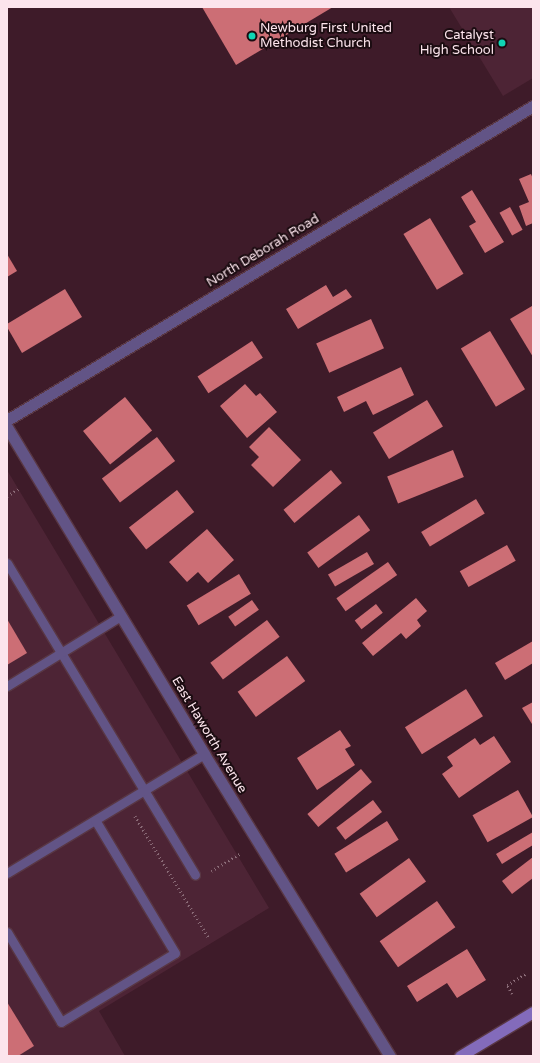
<!DOCTYPE html>
<style>
body{margin:0}
#map{position:relative;width:540px;height:1063px;overflow:hidden;background:#3e1b29;font-family:"Varela Round",sans-serif}
div>[style]{position:absolute}
[style*='--x']{left:calc(var(--x)*1px);top:calc(var(--y)*1px);width:calc(var(--w)*1px);rotate:calc(var(--a)*1deg)}
.built>*{inset:0;background:#4d2435}
.building>*{inset:0;background:#cc6e75;transform-origin:0 0}
.path>*{height:2.5px;margin-top:-1.25px;transform-origin:0;background:repeating-linear-gradient(90deg,#896a76 0 1px,transparent 0 4px)}
.roads{filter:drop-shadow(1px 0 #593744) drop-shadow(-1px 0 #593744) drop-shadow(0 1px #593744) drop-shadow(0 -1px #593744)}
.service>*{height:9px;margin:-4.5px;padding:0 4.5px;transform-origin:4.5px;border-radius:4.5px;background:#625486}
.minor>*{height:11px;margin:-5.5px;padding:0 5.5px;transform-origin:5.5px;border-radius:5.5px;background:#625486}
.tertiary>*{height:11px;margin:-5.5px;padding:0 5.5px;transform-origin:5.5px;border-radius:5.5px;background:#625486}
.secondary>*{height:11px;margin:-5.5px;padding:0 5.5px;transform-origin:5.5px;border-radius:5.5px;background:#836bbb}
.dots>*{width:11px;height:11px;translate:-50% -50%;box-sizing:border-box;border:2px solid #1b0c11;border-radius:50%}
span{translate:-50% -50%;white-space:nowrap;text-align:center;line-height:1.15;-webkit-text-stroke:4px #1b0c11;paint-order:stroke}
.poi-label{font-size:13px;color:#fce4ec}
.left{translate:0 -50%;text-align:left}
.right{translate:-100% -50%;text-align:right}
.street-label{font-size:13px;color:#fce4ec}
.frame{position:absolute;inset:0;border:8px solid #fce4ec;pointer-events:none}
</style>
<div id="map">
<div class="built">
<i style="clip-path:polygon(449px 7px,533px 7px,533px 78px,503px 96px)"></i>
<i style="clip-path:polygon(7px 470px,269px 908px,99px 1011px,125px 1056px,7px 1056px)"></i>
</div>
<div class="building">
<i style="clip-path:polygon(202px 7px,333px 7px,236px 65px)"></i>
<i style="clip-path:polygon(531px 174px,533px 179px,533px 223px,526px 226px,519px 206px,529px 202px,519px 179px)"></i>
<i style="clip-path:polygon(472px 190px,504px 242px,485px 253px,469px 226px,476px 222px,461px 197px)"></i>
<i style="left:510px;top:207px;width:26px;height:12px;rotate:61deg"></i>
<i style="left:430px;top:218px;width:65px;height:31px;rotate:59deg"></i>
<i style="clip-path:polygon(7px 254px,17px 271px,7px 277px)"></i>
<i style="clip-path:polygon(326px 285px,333px 297px,346px 289px,352px 297px,298px 329px,286px 309px)"></i>
<i style="clip-path:polygon(65px 289px,82px 317px,22px 353px,7px 327px,7px 324px)"></i>
<i style="clip-path:polygon(532px 306px,533px 307px,533px 357px,510px 319px)"></i>
<i style="left:371px;top:319px;width:32px;height:60px;rotate:66deg"></i>
<i style="left:490px;top:331px;width:68px;height:34px;rotate:59deg"></i>
<i style="left:252px;top:341px;width:20px;height:65px;rotate:57deg"></i>
<i style="clip-path:polygon(401px 367px,414px 395px,373px 415px,366px 401px,344px 412px,337px 397px)"></i>
<i style="clip-path:polygon(245px 384px,256px 396px,260px 393px,277px 412px,247px 438px,220px 406px)"></i>
<i style="left:125px;top:397px;width:43px;height:54px;rotate:51deg"></i>
<i style="left:427px;top:400px;width:31px;height:63px;rotate:59deg"></i>
<i style="clip-path:polygon(269px 427px,301px 460px,273px 487px,251px 465px,259px 457px,249px 447px)"></i>
<i style="left:157px;top:437px;width:30px;height:69px;rotate:53deg"></i>
<i style="left:453px;top:450px;width:29px;height:71px;rotate:68deg"></i>
<i style="left:331px;top:470px;width:17px;height:62px;rotate:50deg"></i>
<i style="left:177px;top:490px;width:28px;height:61px;rotate:52deg"></i>
<i style="left:476px;top:499px;width:17px;height:64px;rotate:59deg"></i>
<i style="left:359px;top:515px;width:19px;height:64px;rotate:54deg"></i>
<i style="clip-path:polygon(207px 529px,234px 560px,208px 583px,198px 572px,187px 582px,169px 562px)"></i>
<i style="left:507px;top:545px;width:18px;height:54px;rotate:61deg"></i>
<i style="left:367px;top:552px;width:14px;height:45px;rotate:60deg"></i>
<i style="left:388px;top:562px;width:16px;height:63px;rotate:55deg"></i>
<i style="left:239px;top:574px;width:23px;height:61px;rotate:59deg"></i>
<i style="clip-path:polygon(416px 598px,427px 611px,417px 620px,421px 626px,406px 639px,401px 633px,373px 656px,362px 643px)"></i>
<i style="left:252px;top:600px;width:12px;height:29px;rotate:55deg"></i>
<i style="left:376px;top:604px;width:11px;height:27px;rotate:52deg"></i>
<i style="clip-path:polygon(7px 619px,27px 653px,7px 665px)"></i>
<i style="left:267px;top:620px;width:21px;height:71px;rotate:53deg"></i>
<i style="clip-path:polygon(533px 641px,533px 663px,505px 680px,495px 663px)"></i>
<i style="left:287px;top:656px;width:31px;height:61px;rotate:54deg"></i>
<i style="left:466px;top:689px;width:32px;height:72px;rotate:58deg"></i>
<i style="clip-path:polygon(533px 702px,533px 724px,532px 724px,522px 708px)"></i>
<i style="clip-path:polygon(340px 730px,351px 746px,345px 749px,355px 765px,317px 790px,297px 758px)"></i>
<i style="clip-path:polygon(494px 736px,511px 762px,459px 798px,442px 774px,453px 766px,447px 757px,475px 738px,480px 745px)"></i>
<i style="left:361px;top:769px;width:17px;height:70px;rotate:50deg"></i>
<i style="left:518px;top:790px;width:31px;height:52px;rotate:61deg"></i>
<i style="left:373px;top:800px;width:15px;height:46px;rotate:53deg"></i>
<i style="left:387px;top:821px;width:22px;height:62px;rotate:58deg"></i>
<i style="clip-path:polygon(533px 832px,533px 845px,502px 864px,496px 854px)"></i>
<i style="clip-path:polygon(533px 857px,533px 878px,512px 894px,502px 881px)"></i>
<i style="left:409px;top:858px;width:29px;height:61px;rotate:54deg"></i>
<i style="left:437px;top:901px;width:32px;height:70px;rotate:55deg"></i>
<i style="clip-path:polygon(467px 949px,486px 980px,457px 998px,447px 983px,417px 1002px,407px 986px)"></i>
<i style="clip-path:polygon(7px 1002px,34px 1046px,18px 1056px,7px 1056px)"></i>
</div>
<div class="path">
<i style="--x:7;--y:496;--w:15;--a:-32"></i>
<i style="--x:135;--y:816;--w:143;--a:58.8"></i>
<i style="--x:211;--y:871;--w:35;--a:-31"></i>
<i style="--x:512;--y:994;--w:10;--a:-119"></i>
<i style="--x:507;--y:985;--w:23;--a:-31"></i>
</div>
<div class="roads">
<div class="service">
<i style="--x:7;--y:563;--w:364;--a:58.9"></i>
<i style="--x:7;--y:686;--w:134;--a:-31.6"></i>
<i style="--x:7;--y:873;--w:230;--a:-31.1"></i>
<i style="--x:7;--y:932;--w:105;--a:59"></i>
<i style="--x:61;--y:1022;--w:133;--a:-31.2"></i>
<i style="--x:175;--y:953;--w:155;--a:-121"></i>
</div>
<div class="minor">
<i style="--x:7;--y:420;--w:613;--a:-30.84"></i>
</div>
<div class="tertiary">
<i style="--x:7;--y:427;--w:382;--a:58.9"></i>
<i style="--x:204;--y:754;--w:355;--a:58.4"></i>
</div>
<div class="secondary">
<i style="--x:460;--y:1056;--w:85;--a:-31.1"></i>
</div>
</div>
<div class="dots">
<i style="left:252px;top:36px;background:#10d5b4"></i>
<i style="left:502px;top:43px;background:#10d5b4"></i>
</div>
<div class="poi-label">
<span class="left" style="left:260px;top:36px">Newburg First United<br>Methodist Church</span>
<span class="right" style="left:494px;top:43px">Catalyst<br>High School</span>
</div>
<div class="street-label">
<span style="left:263px;top:251px;rotate:-31deg">North Deborah Road</span>
<span style="left:209px;top:735px;rotate:59deg">East Haworth Avenue</span>
</div>
<div class="frame"></div>
</div>
